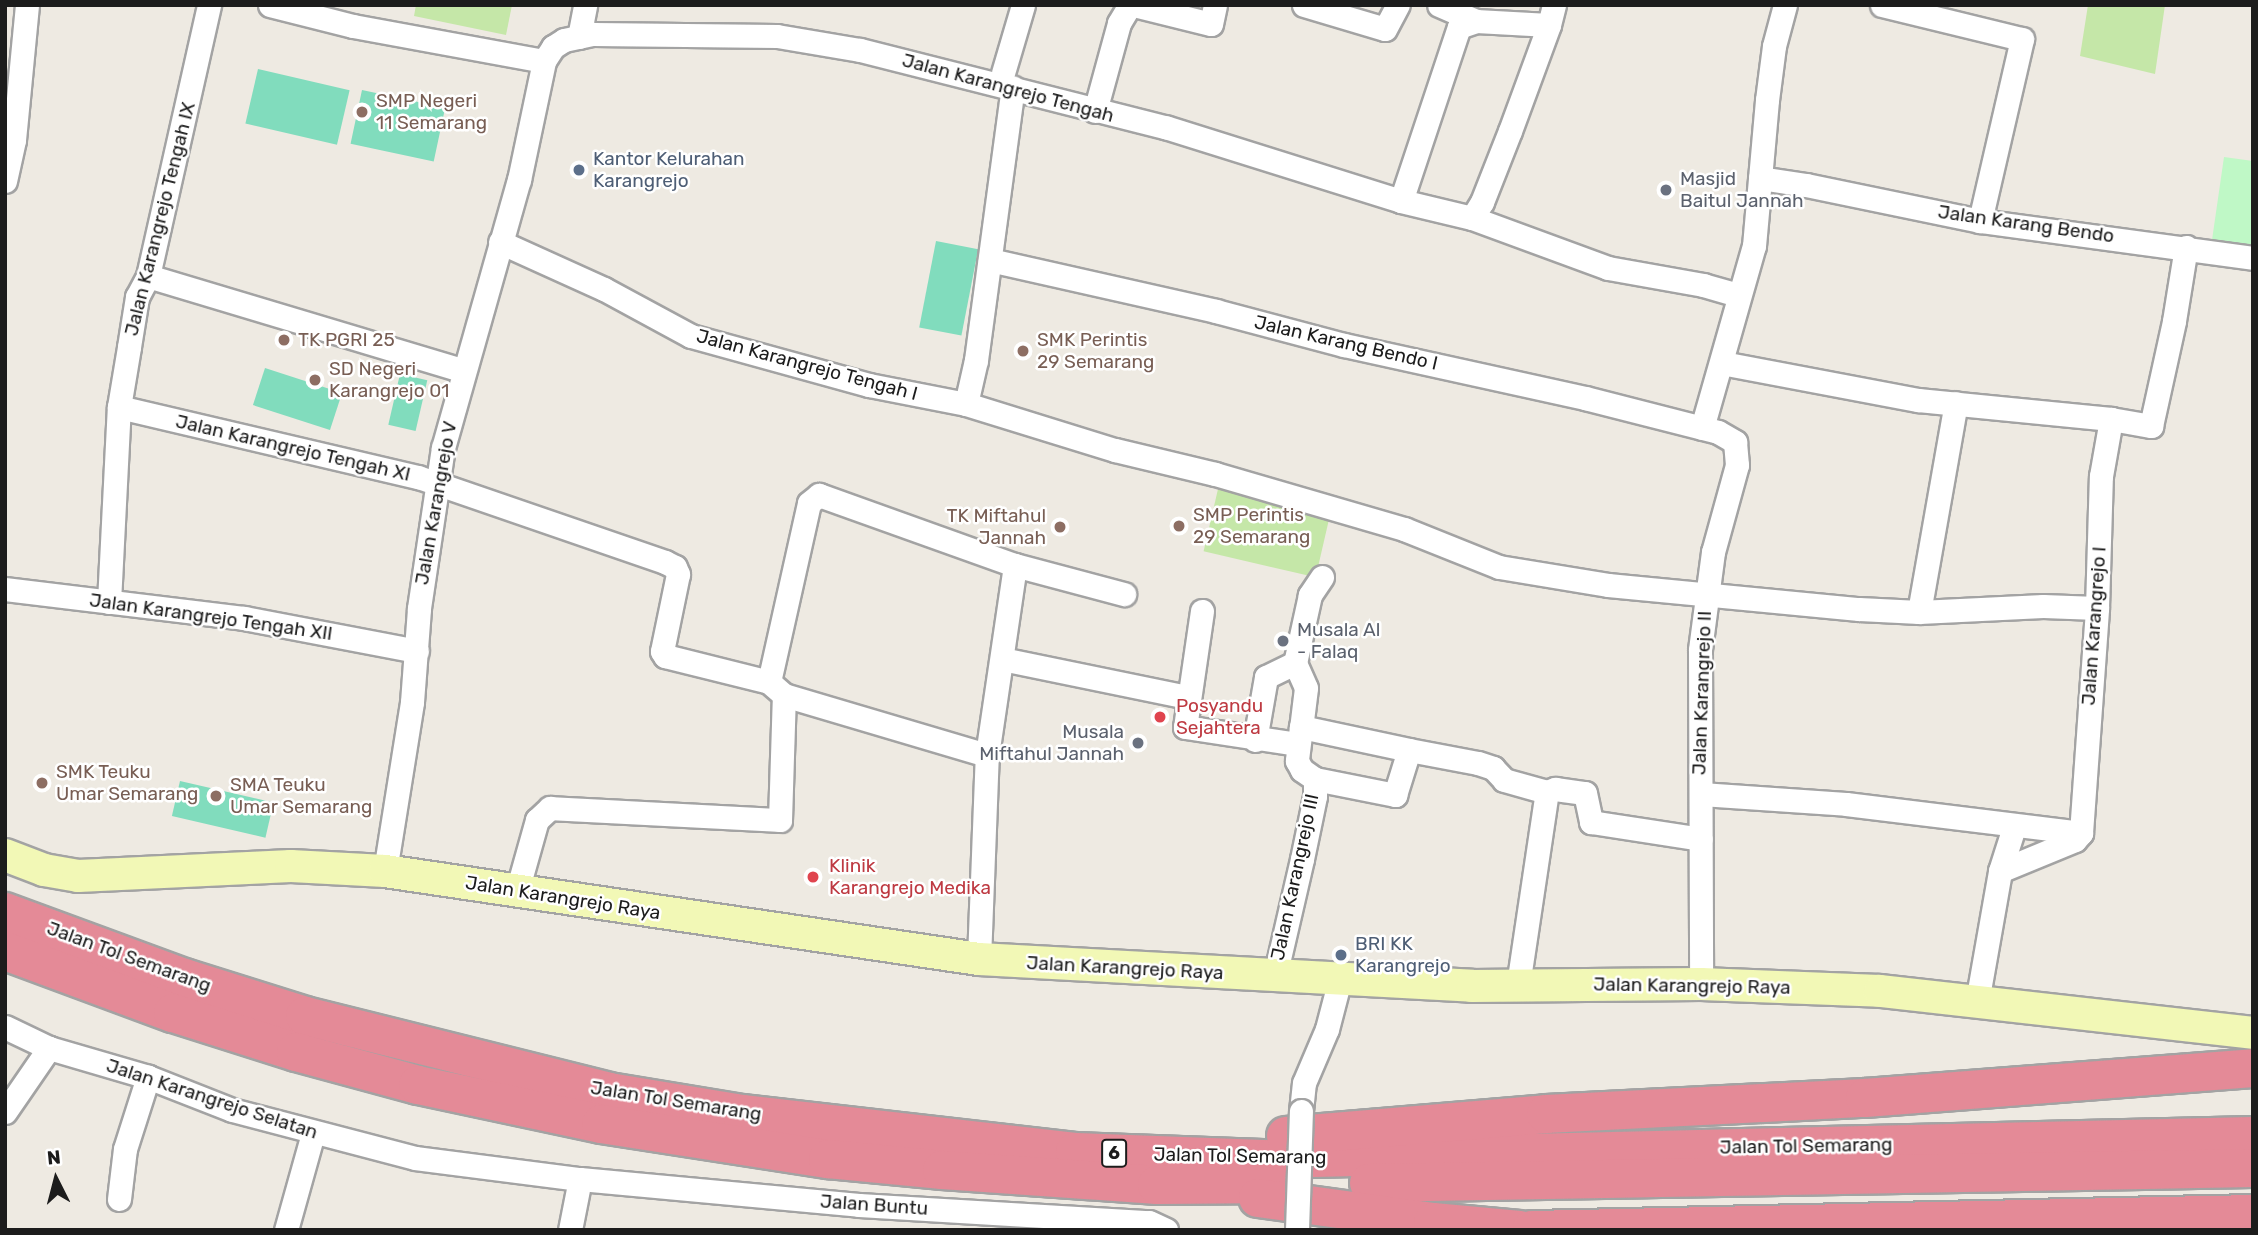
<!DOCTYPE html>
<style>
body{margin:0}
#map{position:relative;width:2258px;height:1235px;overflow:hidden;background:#eeeae2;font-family:Rubik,sans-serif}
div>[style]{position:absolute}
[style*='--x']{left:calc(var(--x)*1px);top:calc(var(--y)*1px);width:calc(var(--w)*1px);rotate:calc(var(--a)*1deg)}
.grass>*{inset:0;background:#c5e7a8;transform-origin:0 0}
.park>*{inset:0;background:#bff8c6}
.pitch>*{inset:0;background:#81dcbd;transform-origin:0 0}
.roads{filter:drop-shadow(2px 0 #a3a3a3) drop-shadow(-2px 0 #a3a3a3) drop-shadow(0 2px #a3a3a3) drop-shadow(0 -2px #a3a3a3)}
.street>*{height:23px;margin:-11.5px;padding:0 11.5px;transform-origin:11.5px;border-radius:11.5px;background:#fff}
.secondary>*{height:32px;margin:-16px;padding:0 16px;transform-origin:16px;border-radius:16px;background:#f2f8b6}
.highway>*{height:38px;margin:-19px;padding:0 19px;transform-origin:19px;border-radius:19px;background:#e48a97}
.bridges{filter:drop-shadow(2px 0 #a3a3a3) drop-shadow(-2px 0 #a3a3a3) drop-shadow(0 2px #a3a3a3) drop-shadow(0 -2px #a3a3a3)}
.street-bridge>*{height:23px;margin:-11.5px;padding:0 11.5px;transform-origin:11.5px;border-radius:11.5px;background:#fff}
.dots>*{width:19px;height:19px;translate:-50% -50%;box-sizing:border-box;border:4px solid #fff;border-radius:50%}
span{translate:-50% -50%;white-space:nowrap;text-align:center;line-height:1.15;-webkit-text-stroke:5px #fff;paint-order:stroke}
.shield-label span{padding:2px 5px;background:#fff;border:2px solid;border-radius:5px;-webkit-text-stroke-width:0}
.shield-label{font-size:18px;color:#1c1c1c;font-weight:700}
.street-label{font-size:19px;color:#1c1c1c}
.education-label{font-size:19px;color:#785e54}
.left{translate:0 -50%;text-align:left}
.right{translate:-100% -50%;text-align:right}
.service-label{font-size:19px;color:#4e5e75}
.worship-label{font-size:19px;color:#5b616d}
.health-label{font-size:19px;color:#be3a42}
.frame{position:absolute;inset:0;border:7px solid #1c1c1c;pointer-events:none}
.north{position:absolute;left:21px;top:1144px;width:70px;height:70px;-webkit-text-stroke:5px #fff;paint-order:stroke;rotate:354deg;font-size:19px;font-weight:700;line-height:28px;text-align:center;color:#1c1c1c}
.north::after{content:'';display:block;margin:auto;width:24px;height:32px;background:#1c1c1c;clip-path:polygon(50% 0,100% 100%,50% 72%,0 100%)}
</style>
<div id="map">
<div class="grass">
<i style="clip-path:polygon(416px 5px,512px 5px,506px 35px,414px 16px)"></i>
<i style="clip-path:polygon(2088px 5px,2165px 5px,2155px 74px,2080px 56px)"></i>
<i style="left:1218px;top:489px;width:115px;height:64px;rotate:13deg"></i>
</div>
<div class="park">
<i style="clip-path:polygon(2224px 157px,2253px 161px,2253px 246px,2212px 240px)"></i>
</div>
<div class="pitch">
<i style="left:258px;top:69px;width:94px;height:56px;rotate:13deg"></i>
<i style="left:362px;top:90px;width:85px;height:55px;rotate:12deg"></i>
<i style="left:936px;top:241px;width:43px;height:88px;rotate:11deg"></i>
<i style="left:265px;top:368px;width:81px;height:39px;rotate:18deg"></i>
<i style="left:400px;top:374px;width:28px;height:52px;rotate:13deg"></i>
<i style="left:180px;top:781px;width:96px;height:36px;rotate:13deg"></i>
</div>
<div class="roads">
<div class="street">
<i style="--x:270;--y:5;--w:86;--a:14.2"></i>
<i style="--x:353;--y:26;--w:194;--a:10.4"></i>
<i style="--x:544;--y:61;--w:17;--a:-57"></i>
<i style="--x:553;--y:47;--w:13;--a:-32"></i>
<i style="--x:564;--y:40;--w:30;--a:-12"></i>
<i style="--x:593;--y:34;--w:184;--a:0.6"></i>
<i style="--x:777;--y:36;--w:84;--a:9.6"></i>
<i style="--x:860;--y:50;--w:315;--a:14.2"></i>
<i style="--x:1165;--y:127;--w:247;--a:17.4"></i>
<i style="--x:1401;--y:201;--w:73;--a:13.5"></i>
<i style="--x:1472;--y:218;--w:145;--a:20.2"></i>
<i style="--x:1608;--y:268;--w:97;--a:10.1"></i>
<i style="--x:1703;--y:285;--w:35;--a:16"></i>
<i style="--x:1134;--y:5;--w:79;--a:13.9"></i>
<i style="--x:1211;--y:24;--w:19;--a:-78"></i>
<i style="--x:1304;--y:5;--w:84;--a:16.5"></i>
<i style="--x:1385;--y:29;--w:27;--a:-62"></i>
<i style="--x:1439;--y:5;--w:40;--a:23.4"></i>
<i style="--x:1882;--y:5;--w:144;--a:13.7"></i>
<i style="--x:2022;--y:39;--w:187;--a:103"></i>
<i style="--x:579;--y:37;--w:33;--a:-79"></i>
<i style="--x:1003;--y:73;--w:71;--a:-73.6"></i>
<i style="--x:1095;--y:111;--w:91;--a:-74.7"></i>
<i style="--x:1119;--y:23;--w:21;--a:-59"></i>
<i style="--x:1760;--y:178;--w:47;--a:8.7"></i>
<i style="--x:1806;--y:185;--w:178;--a:11.7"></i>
<i style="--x:1980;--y:221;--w:275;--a:7.7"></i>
<i style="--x:5;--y:181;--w:42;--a:-77.6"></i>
<i style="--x:14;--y:140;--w:136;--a:-84.5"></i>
<i style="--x:1401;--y:201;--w:183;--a:-71.6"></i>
<i style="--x:1459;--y:27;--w:18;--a:-19"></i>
<i style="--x:1476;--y:21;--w:73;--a:3.1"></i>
<i style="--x:1549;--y:25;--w:21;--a:-76"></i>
<i style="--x:1472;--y:218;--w:19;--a:-58"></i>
<i style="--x:1482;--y:202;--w:76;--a:-68.5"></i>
<i style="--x:1510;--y:131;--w:113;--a:-69.8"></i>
<i style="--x:500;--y:242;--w:114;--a:24.3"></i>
<i style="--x:604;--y:289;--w:99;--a:28.4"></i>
<i style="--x:691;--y:336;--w:185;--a:15.4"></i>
<i style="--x:869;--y:385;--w:99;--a:11.1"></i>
<i style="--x:966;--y:404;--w:156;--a:17.2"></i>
<i style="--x:1115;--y:450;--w:103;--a:13.5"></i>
<i style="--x:1215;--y:474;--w:197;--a:16.2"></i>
<i style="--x:1404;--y:529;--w:102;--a:21.8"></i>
<i style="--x:1499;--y:567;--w:110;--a:9.4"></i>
<i style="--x:1608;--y:585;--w:252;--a:5.5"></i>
<i style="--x:1859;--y:609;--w:60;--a:2.9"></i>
<i style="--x:1919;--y:612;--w:124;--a:-2.8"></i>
<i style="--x:2043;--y:606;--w:54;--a:2.1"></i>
<i style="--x:990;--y:260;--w:232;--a:12.7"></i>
<i style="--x:1216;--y:311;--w:132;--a:14.9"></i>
<i style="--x:1344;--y:345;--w:247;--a:12.4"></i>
<i style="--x:1585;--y:398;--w:137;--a:14.3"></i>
<i style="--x:1718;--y:432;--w:20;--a:30"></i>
<i style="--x:1735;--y:442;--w:23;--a:85"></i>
<i style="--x:1737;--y:465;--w:90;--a:105.4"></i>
<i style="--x:1713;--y:552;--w:99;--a:97.6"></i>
<i style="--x:1700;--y:650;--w:334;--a:89.8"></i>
<i style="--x:148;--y:276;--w:330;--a:16.7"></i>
<i style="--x:1722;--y:363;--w:199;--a:10.7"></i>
<i style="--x:1918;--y:400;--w:194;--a:5.6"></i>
<i style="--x:2111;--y:419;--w:41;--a:9.9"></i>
<i style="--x:2151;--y:426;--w:107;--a:-77.6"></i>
<i style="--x:2174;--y:321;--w:75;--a:-80.8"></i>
<i style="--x:966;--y:404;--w:45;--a:-77.2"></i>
<i style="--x:976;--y:360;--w:275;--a:-82.3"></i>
<i style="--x:119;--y:407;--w:307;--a:13.2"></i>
<i style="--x:418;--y:477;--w:261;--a:19"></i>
<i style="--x:665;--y:562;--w:11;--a:27"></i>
<i style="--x:675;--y:567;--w:8;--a:67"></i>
<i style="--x:678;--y:574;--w:79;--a:101.7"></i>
<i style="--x:662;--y:651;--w:6;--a:59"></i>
<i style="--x:665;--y:656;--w:107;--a:14"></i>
<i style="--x:769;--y:682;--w:20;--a:41"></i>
<i style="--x:784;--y:695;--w:212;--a:16.5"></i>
<i style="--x:1702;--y:428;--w:189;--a:-74.1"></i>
<i style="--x:1754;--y:246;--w:147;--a:-84.9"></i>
<i style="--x:1767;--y:100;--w:54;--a:-82.6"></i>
<i style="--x:1774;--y:46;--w:42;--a:-75"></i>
<i style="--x:1322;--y:577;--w:22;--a:124"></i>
<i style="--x:1310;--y:595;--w:70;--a:102.4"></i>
<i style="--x:1295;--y:663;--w:27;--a:66"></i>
<i style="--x:1306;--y:688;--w:39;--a:97"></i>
<i style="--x:1301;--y:727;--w:110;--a:12"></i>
<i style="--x:5;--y:589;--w:241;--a:6.9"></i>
<i style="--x:244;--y:618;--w:176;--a:10.8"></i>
<i style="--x:109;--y:602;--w:195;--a:-87.1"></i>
<i style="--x:119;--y:407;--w:61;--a:-80.5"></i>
<i style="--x:129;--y:347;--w:51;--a:-80.9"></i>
<i style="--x:137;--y:297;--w:24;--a:-62"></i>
<i style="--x:148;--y:276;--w:278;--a:-77.3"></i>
<i style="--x:1202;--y:611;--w:117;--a:98.3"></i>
<i style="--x:1185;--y:727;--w:113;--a:8.6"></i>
<i style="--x:1919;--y:612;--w:212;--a:-80"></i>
<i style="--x:1002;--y:659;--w:189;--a:11.6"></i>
<i style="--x:769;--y:682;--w:183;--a:-77.4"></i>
<i style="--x:809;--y:503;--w:13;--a:-39"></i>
<i style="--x:819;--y:495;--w:208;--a:19.7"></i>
<i style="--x:1015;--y:565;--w:113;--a:14.9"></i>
<i style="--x:1301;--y:727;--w:34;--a:97"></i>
<i style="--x:1297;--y:761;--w:10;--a:61"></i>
<i style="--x:1302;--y:770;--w:16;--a:35"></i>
<i style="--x:1315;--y:779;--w:82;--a:11.3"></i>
<i style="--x:1395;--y:795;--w:47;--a:-72.7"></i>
<i style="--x:1409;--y:750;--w:70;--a:10.7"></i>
<i style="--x:1478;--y:763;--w:16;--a:18"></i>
<i style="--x:1493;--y:768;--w:16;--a:47"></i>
<i style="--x:1504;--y:780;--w:45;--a:15.6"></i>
<i style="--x:1547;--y:792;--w:9;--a:-21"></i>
<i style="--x:1555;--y:789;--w:30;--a:8"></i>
<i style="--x:1585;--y:793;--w:30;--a:78"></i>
<i style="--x:1591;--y:822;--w:111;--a:8.8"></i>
<i style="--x:1255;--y:740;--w:64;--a:-80.1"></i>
<i style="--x:1266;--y:677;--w:32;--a:-26"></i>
<i style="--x:1701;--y:794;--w:145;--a:3.9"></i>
<i style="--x:1846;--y:804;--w:237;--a:7"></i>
<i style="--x:2081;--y:833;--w:226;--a:-85.9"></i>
<i style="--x:2097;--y:608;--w:132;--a:-88.3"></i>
<i style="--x:2101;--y:476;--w:58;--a:-80"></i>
<i style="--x:385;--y:871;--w:171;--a:-80.9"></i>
<i style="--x:412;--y:702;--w:94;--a:-85.7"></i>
<i style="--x:419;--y:608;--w:162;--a:-81.5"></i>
<i style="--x:443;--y:448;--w:279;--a:-74.2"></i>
<i style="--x:519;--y:180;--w:122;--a:-78.1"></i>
<i style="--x:2000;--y:871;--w:81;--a:-22.5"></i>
<i style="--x:2075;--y:840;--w:9;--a:-49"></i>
<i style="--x:517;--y:891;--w:74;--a:-74.3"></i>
<i style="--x:537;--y:820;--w:18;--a:-43"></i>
<i style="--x:550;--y:808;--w:230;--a:3"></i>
<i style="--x:780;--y:820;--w:125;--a:-88.2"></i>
<i style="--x:979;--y:959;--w:204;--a:-87.8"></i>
<i style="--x:987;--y:755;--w:192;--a:-81.6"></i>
<i style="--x:1275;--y:976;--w:120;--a:-77"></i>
<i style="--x:1302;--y:859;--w:64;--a:-78.3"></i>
<i style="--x:1315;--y:796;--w:17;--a:-90"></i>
<i style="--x:1518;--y:985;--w:195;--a:-81.5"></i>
<i style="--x:1977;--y:1002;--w:133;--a:-80"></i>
<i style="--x:2000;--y:871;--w:46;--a:-72.3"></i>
<i style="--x:5;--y:1027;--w:49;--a:25.5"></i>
<i style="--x:49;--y:1048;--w:103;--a:16.3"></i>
<i style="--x:148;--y:1077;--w:90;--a:21.4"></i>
<i style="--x:232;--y:1110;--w:189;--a:14.7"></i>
<i style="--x:415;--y:1158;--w:166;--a:7.3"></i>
<i style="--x:580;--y:1179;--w:280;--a:5.3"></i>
<i style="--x:859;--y:1205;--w:290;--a:3.4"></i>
<i style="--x:1149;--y:1222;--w:19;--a:25"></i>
<i style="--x:1301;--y:1111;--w:28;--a:-84"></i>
<i style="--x:1304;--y:1083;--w:59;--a:-66.9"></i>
<i style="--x:1327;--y:1029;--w:52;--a:-75.4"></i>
<i style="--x:5;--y:1112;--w:78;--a:-55.5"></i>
<i style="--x:119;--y:1199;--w:50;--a:-83.2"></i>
<i style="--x:125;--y:1149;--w:76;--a:-72.3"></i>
<i style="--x:286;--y:1230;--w:101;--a:-74.4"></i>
<i style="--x:570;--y:1230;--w:52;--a:-78.9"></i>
</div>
<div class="secondary">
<i style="--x:5;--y:855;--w:42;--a:21"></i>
<i style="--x:44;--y:870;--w:35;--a:10"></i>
<i style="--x:78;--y:876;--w:213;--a:-2.7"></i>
<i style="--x:291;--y:866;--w:94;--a:3"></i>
<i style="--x:385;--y:871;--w:600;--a:8.43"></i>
<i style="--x:979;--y:959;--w:494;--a:3.1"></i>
<i style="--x:1472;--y:986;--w:229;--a:-0.5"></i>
<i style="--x:1701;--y:984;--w:179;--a:2.2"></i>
<i style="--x:1880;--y:991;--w:375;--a:6.4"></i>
</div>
<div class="highway">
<i style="--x:5;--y:912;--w:191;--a:20.2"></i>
<i style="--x:184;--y:978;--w:127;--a:17.4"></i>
<i style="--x:305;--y:1016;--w:313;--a:14"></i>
<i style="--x:609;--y:1092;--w:135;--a:9.4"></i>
<i style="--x:742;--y:1114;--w:335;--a:6.5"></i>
<i style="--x:1075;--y:1152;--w:195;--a:2.1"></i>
<i style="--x:1270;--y:1159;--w:983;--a:-1.34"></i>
<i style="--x:5;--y:951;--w:179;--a:20.3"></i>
<i style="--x:173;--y:1013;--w:129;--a:17.6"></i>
<i style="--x:296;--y:1052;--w:126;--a:15.1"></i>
<i style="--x:418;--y:1085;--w:187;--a:12"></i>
<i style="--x:601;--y:1124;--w:230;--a:8.8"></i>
<i style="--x:828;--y:1159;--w:115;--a:5.5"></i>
<i style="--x:942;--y:1170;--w:216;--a:4"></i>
<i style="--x:1157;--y:1185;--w:121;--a:-0.5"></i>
<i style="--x:1286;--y:1136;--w:261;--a:-4.8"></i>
<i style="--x:1546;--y:1114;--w:319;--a:-2.9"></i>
<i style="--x:1865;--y:1098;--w:389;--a:-4.4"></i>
<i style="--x:1369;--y:1183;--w:884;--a:-0.97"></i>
<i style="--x:1258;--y:1198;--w:177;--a:7.8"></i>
<i style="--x:1433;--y:1222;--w:87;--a:5.3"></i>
<i style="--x:1532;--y:1230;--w:721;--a:-1.27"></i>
</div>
</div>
<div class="bridges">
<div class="street-bridge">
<i style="--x:1297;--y:1230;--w:119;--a:-88.1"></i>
</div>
</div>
<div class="dots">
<i style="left:362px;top:112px;background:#8d6e63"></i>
<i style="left:579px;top:170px;background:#5c6f8a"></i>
<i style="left:1666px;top:190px;background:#6b7280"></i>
<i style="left:284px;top:340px;background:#8d6e63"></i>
<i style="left:1023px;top:351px;background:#8d6e63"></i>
<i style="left:315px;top:380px;background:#8d6e63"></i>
<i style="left:1179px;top:526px;background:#8d6e63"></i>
<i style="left:1060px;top:527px;background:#8d6e63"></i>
<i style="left:1283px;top:641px;background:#6b7280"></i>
<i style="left:1160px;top:717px;background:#e0444e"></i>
<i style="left:1138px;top:743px;background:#6b7280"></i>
<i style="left:42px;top:783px;background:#8d6e63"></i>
<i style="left:216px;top:796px;background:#8d6e63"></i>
<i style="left:813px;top:877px;background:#e0444e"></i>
<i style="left:1341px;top:955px;background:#5c6f8a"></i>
</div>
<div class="shield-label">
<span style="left:1114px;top:1153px">6</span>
</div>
<div class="street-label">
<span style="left:1008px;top:88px;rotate:15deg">Jalan Karangrejo Tengah</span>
<span style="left:160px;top:219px;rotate:-76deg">Jalan Karangrejo Tengah IX</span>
<span style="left:2026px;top:224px;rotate:8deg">Jalan Karang Bendo</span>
<span style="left:1346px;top:343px;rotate:13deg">Jalan Karang Bendo I</span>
<span style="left:807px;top:365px;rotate:15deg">Jalan Karangrejo Tengah I</span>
<span style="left:293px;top:448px;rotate:13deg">Jalan Karangrejo Tengah XI</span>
<span style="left:436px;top:503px;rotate:-80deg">Jalan Karangrejo V</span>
<span style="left:211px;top:617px;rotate:8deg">Jalan Karangrejo Tengah XII</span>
<span style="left:2094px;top:626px;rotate:-86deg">Jalan Karangrejo I</span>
<span style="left:1702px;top:693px;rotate:-88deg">Jalan Karangrejo II</span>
<span style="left:1295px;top:877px;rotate:-78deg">Jalan Karangrejo III</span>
<span style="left:563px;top:898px;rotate:9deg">Jalan Karangrejo Raya</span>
<span style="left:129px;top:957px;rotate:20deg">Jalan Tol Semarang</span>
<span style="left:1125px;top:968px;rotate:3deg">Jalan Karangrejo Raya</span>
<span style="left:1692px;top:986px;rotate:1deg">Jalan Karangrejo Raya</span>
<span style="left:212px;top:1099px;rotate:18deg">Jalan Karangrejo Selatan</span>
<span style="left:676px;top:1101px;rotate:9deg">Jalan Tol Semarang</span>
<span style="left:1806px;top:1146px;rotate:-1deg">Jalan Tol Semarang</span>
<span style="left:1240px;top:1156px;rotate:1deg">Jalan Tol Semarang</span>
<span style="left:874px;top:1205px;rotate:4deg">Jalan Buntu</span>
</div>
<div class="education-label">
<span class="left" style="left:376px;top:112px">SMP Negeri<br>11 Semarang</span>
<span class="left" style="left:298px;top:340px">TK PGRI 25</span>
<span class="left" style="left:1037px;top:351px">SMK Perintis<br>29 Semarang</span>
<span class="left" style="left:329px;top:380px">SD Negeri<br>Karangrejo 01</span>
<span class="left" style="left:1193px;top:526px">SMP Perintis<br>29 Semarang</span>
<span class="right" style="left:1046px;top:527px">TK Miftahul<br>Jannah</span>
<span class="left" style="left:56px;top:783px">SMK Teuku<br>Umar Semarang</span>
<span class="left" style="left:230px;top:796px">SMA Teuku<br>Umar Semarang</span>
</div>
<div class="service-label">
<span class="left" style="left:593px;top:170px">Kantor Kelurahan<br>Karangrejo</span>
<span class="left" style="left:1355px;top:955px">BRI KK<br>Karangrejo</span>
</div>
<div class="worship-label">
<span class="left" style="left:1680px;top:190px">Masjid<br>Baitul Jannah</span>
<span class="left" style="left:1297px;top:641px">Musala Al<br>- Falaq</span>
<span class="right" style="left:1124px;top:743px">Musala<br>Miftahul Jannah</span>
</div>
<div class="health-label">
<span class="left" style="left:1176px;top:717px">Posyandu<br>Sejahtera</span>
<span class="left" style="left:829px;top:877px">Klinik<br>Karangrejo Medika</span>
</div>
<div class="frame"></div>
<div class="north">N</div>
</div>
